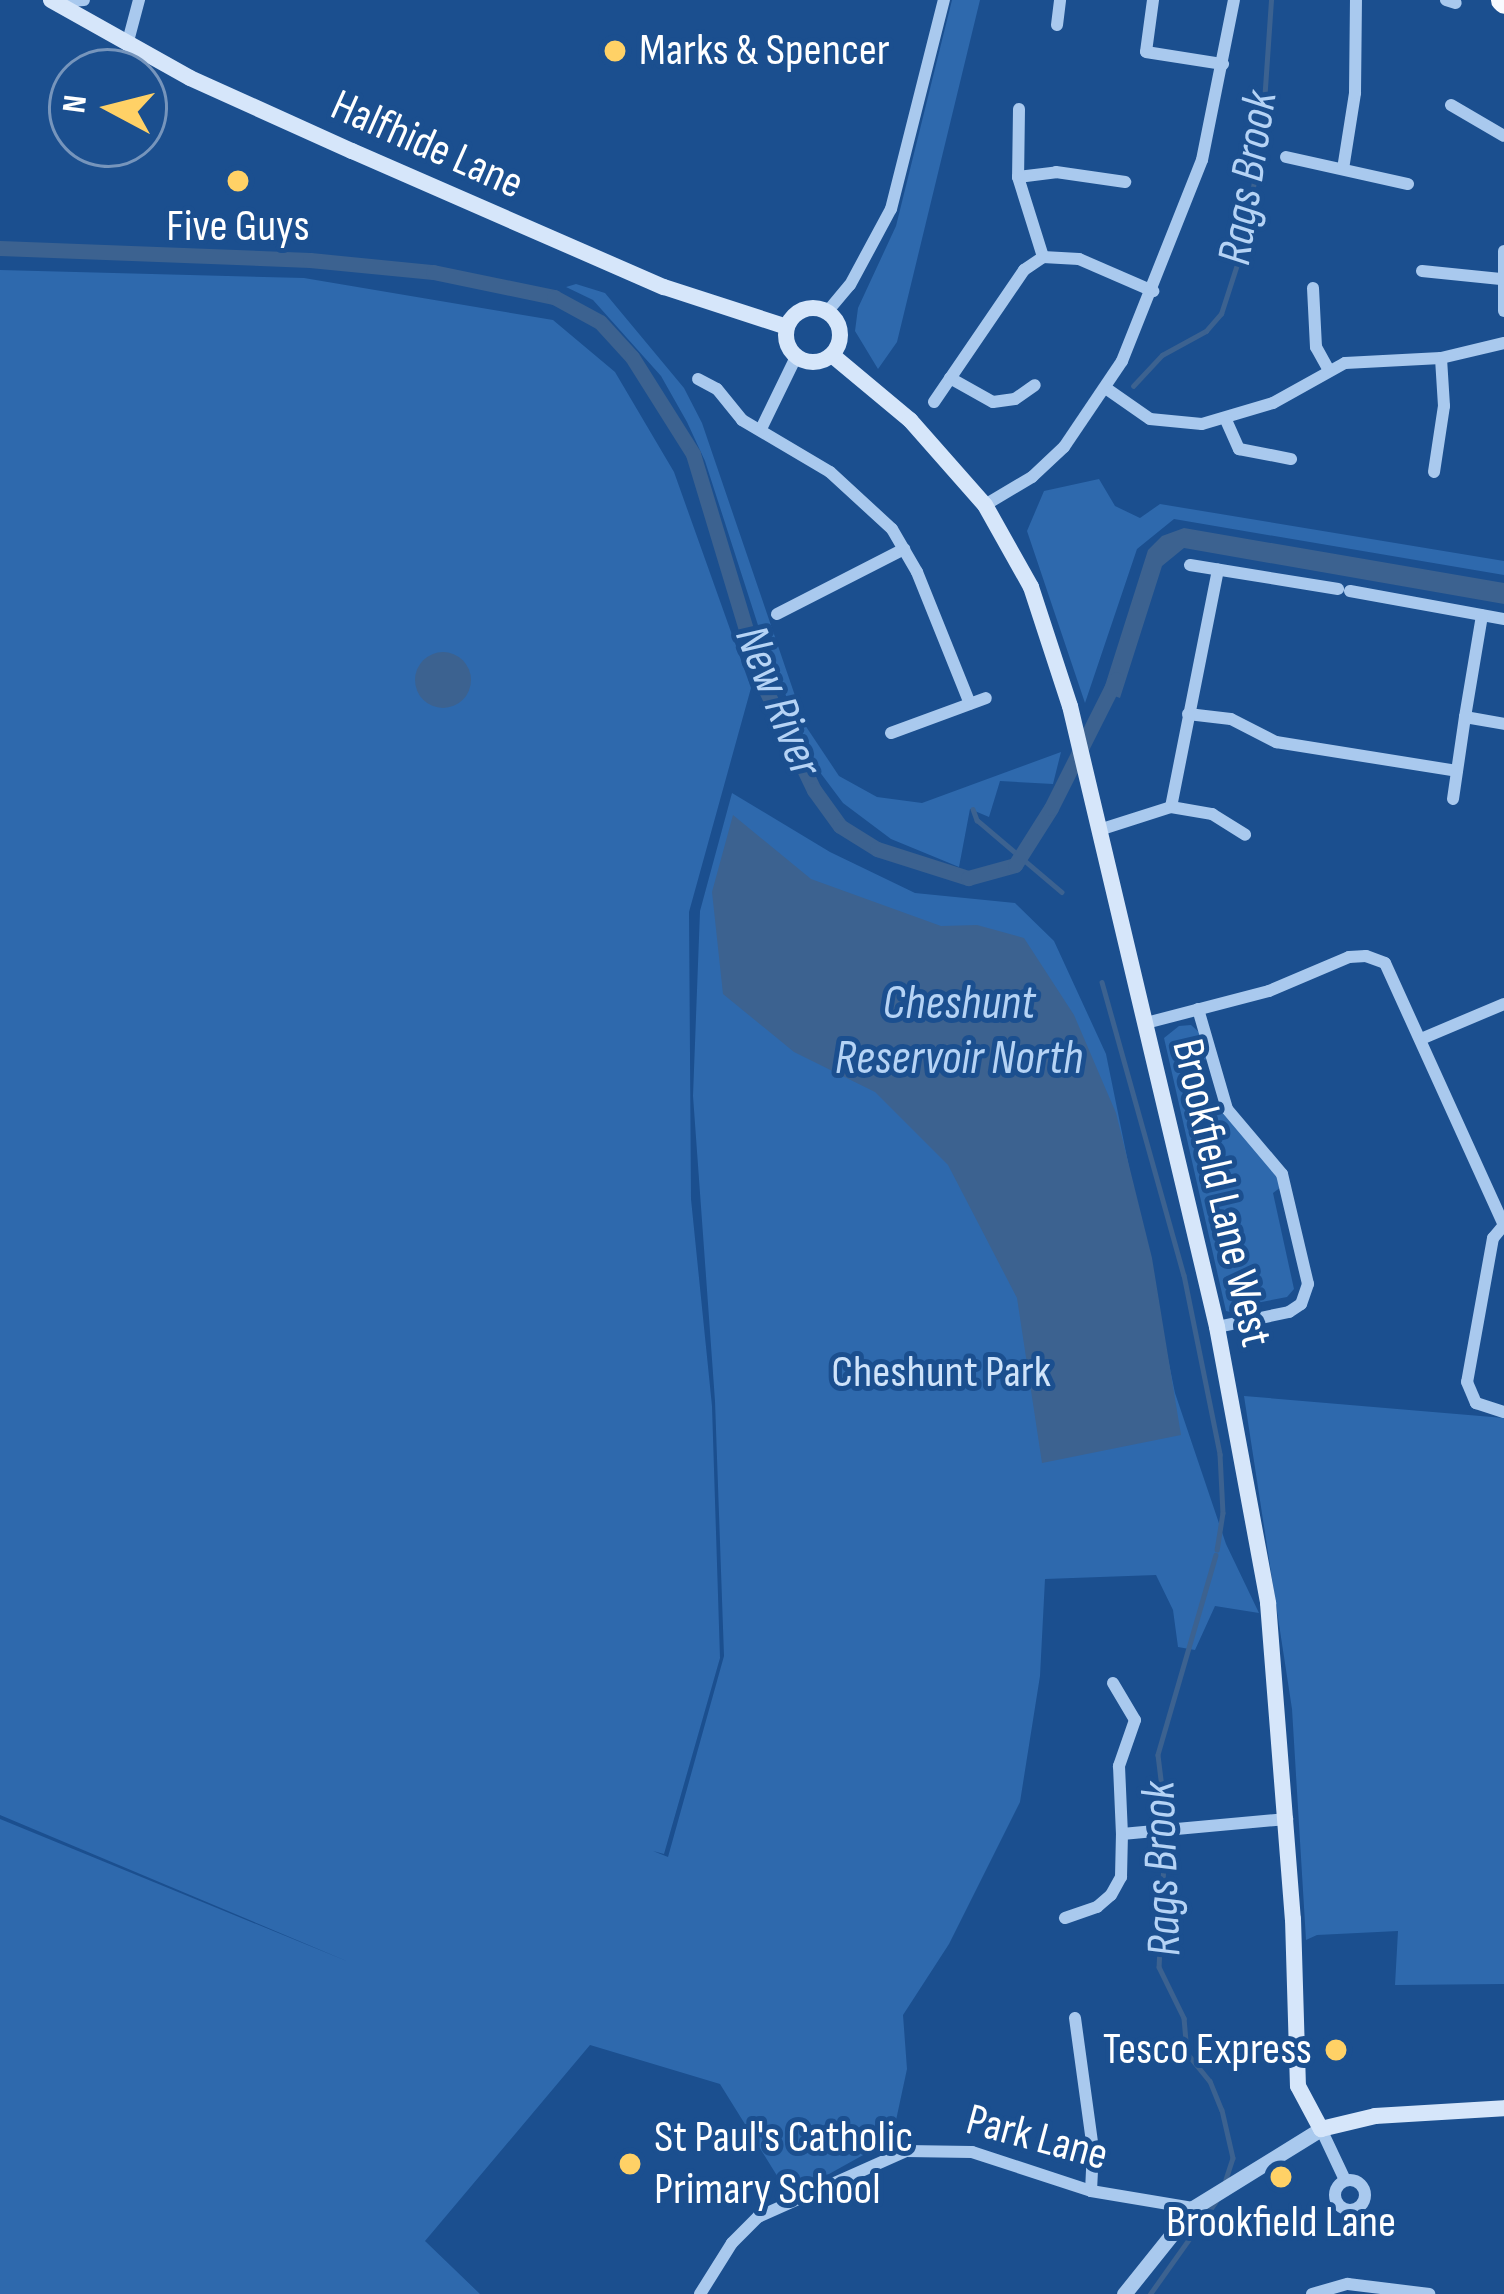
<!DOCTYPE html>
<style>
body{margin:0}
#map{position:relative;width:1504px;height:2294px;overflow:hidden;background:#1b4f8f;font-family:"Sofia Sans Condensed",sans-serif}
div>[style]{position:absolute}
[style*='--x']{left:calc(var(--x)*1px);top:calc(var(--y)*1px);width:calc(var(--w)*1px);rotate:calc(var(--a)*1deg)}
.green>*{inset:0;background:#2e69ad}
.water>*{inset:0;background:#3c6290}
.round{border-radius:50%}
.stream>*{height:4.5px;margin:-2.25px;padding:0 2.25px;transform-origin:2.25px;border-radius:2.25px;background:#3c6290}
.canal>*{height:15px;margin:-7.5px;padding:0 7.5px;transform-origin:7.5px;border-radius:7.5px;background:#3c6290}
.minor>*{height:12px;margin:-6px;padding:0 6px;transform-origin:6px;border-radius:6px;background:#a9c9ee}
.minor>.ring{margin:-6px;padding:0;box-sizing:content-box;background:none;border:12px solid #a9c9ee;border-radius:50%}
.tertiary>*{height:15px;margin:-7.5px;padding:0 7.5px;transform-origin:7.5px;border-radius:7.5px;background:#a9c9ee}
.secondary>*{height:16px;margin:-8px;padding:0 8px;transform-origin:8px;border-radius:8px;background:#d6e6fa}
.secondary>.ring{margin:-8px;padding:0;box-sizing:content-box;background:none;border:16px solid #d6e6fa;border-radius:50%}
.trunk>*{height:21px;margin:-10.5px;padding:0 10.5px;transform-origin:10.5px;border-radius:10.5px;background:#f8faff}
.dots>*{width:33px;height:33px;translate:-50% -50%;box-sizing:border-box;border:6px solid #1b4f8f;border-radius:50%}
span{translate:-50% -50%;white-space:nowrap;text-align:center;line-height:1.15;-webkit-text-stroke:10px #1b4f8f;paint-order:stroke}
.poi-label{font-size:45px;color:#fff}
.left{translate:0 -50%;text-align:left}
.right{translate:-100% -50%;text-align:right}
.street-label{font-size:45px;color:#fff}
.park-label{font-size:45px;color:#cfe3fa}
.water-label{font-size:48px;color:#b5d3f5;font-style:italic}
.north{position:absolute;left:48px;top:48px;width:120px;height:120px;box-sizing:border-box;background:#1b4f8f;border:3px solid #7695bc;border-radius:50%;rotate:277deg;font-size:33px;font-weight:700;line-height:48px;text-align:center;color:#fff}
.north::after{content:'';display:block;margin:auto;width:42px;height:54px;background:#ffd166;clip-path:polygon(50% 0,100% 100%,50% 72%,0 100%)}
</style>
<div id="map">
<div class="green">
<i style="clip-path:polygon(952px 0,980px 0,897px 342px,878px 369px,855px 331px,858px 308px,896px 226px)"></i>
<i style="clip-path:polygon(0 270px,304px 278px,553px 320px,615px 372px,674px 472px,751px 688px,689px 912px,691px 1199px,712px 1406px,720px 1658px,664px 1854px,653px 1851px,668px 1857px,724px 1656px,715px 1401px,693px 1096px,700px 911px,732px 793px,830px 852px,915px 893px,1015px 903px,1054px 941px,1106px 1054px,1175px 1393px,1226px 1544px,1259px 1613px,1215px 1606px,1195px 1650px,1178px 1647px,1173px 1610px,1156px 1575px,1045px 1579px,1040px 1676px,1020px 1802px,949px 1944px,903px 2015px,907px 2069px,892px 2139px,829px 2174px,784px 2187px,720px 2084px,590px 2045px,425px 2241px,480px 2294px,0 2294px,0 1819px,349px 1962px,0 1815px)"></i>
<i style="clip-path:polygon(576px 284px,605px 293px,684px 388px,702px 423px,805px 725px,839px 776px,877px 797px,922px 803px,1061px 752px,1053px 784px,1000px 781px,989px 817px,970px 809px,959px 867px,891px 839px,843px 803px,819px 771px,766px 650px,705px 461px,687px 422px,661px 376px,593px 300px,566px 287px)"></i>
<i style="clip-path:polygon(1099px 479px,1115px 506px,1140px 518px,1160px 504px,1504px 561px,1504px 575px,1174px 519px,1137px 549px,1085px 703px,1027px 531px,1044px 491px)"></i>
<i style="clip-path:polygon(1179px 1026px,1191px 1025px,1199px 1032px,1207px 1059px,1196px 1063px,1208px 1103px,1219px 1103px,1274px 1168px,1281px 1187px,1273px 1193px,1294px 1289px,1287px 1297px,1246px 1305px,1247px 1316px,1226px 1311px,1164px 1038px)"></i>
<i style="clip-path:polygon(1244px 1396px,1504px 1418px,1504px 1984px,1395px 1985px,1398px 1931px,1317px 1935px,1306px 1940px,1292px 1709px)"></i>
</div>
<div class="water">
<i style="clip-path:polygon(1184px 528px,1504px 583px,1504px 604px,1184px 548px,1162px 566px,1120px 698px,1103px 692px,1148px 550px,1162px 536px)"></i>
<i class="round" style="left:415px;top:652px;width:56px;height:56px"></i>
<i style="clip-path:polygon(733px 815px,811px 879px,941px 926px,977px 925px,1024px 938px,1074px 1015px,1116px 1113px,1152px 1258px,1181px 1435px,1042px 1463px,1017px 1298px,948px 1165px,875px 1092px,794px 1052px,723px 994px,712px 892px)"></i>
</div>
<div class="stream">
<i style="--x:1133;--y:386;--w:42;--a:-46.9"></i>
<i style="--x:1162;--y:355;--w:50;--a:-28.6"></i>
<i style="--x:1206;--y:331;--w:23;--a:-49"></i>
<i style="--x:1221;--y:314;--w:75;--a:-72.1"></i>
<i style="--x:1244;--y:243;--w:112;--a:-80.8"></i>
<i style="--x:1262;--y:132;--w:132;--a:-86.1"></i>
<i style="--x:973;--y:809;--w:12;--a:70"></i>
<i style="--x:977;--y:820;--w:111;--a:40.3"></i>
<i style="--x:1102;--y:982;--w:304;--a:74.4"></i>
<i style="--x:1184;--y:1275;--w:183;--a:78.6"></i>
<i style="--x:1220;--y:1454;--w:59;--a:87.1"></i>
<i style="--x:1223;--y:1513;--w:37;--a:99"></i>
<i style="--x:1216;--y:1555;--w:208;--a:106.2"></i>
<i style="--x:1158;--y:1755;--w:65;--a:83"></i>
<i style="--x:1166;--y:1820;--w:147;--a:92.7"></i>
<i style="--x:1159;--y:1967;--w:57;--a:63.9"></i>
<i style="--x:1184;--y:2018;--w:35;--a:85"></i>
<i style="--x:1187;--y:2053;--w:36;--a:51"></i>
<i style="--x:1210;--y:2081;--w:31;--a:68"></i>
<i style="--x:1222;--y:2110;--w:49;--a:77.1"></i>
<i style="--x:1233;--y:2158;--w:23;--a:108"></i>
<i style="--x:1150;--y:2294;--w:114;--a:-54.6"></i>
</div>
<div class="canal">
<i style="--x:0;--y:248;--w:310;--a:2.2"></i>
<i style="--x:310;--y:260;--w:124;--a:5.6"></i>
<i style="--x:433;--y:272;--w:124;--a:11.7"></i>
<i style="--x:554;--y:297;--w:52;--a:28.5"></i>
<i style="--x:600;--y:322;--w:47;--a:47.6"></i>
<i style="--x:632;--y:357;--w:115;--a:57.8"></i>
<i style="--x:693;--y:454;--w:238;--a:73.2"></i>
<i style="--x:762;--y:682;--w:120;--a:64.3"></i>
<i style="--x:814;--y:790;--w:44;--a:54.2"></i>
<i style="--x:840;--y:826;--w:44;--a:31.9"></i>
<i style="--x:877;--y:849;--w:96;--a:17.7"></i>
<i style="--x:968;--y:878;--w:49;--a:-15.5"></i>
<i style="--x:1015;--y:865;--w:67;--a:-57.7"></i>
<i style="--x:1051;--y:808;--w:144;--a:-63.3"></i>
</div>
<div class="minor">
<i style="--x:1153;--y:0;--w:52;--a:97.7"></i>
<i style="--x:1146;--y:52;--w:78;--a:8.9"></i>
<i style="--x:1446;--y:0;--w:10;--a:17"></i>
<i style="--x:55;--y:2;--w:29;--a:-4"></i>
<i style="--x:1057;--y:25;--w:25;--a:-83"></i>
<i style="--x:127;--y:45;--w:47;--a:-75.1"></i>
<i style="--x:1451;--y:105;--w:61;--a:30.3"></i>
<i style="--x:1019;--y:109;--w:68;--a:90.8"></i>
<i style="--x:1018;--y:177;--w:84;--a:72.6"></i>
<i style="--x:1286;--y:157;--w:125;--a:12.5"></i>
<i style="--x:1343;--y:169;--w:77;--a:-81"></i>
<i style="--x:1355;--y:93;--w:93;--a:-89.4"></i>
<i style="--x:1018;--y:177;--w:38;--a:-7"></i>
<i style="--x:1056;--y:172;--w:70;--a:8.2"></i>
<i style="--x:1504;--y:251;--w:60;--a:90"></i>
<i style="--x:1422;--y:271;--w:79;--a:5.8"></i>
<i style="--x:1313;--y:288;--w:59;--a:87.1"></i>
<i style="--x:1316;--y:347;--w:25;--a:61"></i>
<i style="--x:827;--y:312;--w:35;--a:-50"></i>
<i style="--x:850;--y:285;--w:86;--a:-61.7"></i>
<i style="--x:891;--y:209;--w:216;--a:-75.8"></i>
<i style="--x:950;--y:378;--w:49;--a:29.2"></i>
<i style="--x:993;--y:402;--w:22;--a:-8"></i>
<i style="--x:1015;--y:399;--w:24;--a:-35"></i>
<i style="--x:698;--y:379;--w:21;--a:28"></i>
<i style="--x:717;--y:389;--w:40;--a:51"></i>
<i style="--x:742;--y:420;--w:102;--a:30.6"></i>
<i style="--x:830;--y:472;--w:84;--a:42.6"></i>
<i style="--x:892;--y:529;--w:50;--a:59.8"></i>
<i style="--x:917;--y:572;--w:142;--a:68.1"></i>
<i style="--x:1107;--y:389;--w:52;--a:34.9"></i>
<i style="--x:1150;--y:419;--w:52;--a:5.5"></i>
<i style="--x:1202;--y:424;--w:74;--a:-16.5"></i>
<i style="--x:1273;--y:403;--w:82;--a:-29.1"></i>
<i style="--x:1345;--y:363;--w:96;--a:-3"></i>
<i style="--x:1441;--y:358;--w:65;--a:-13.4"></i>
<i style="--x:934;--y:402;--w:160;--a:-55.7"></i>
<i style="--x:1024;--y:270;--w:23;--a:-34"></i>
<i style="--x:1043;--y:257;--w:36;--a:3"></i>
<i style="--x:1079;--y:259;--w:81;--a:23.4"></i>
<i style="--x:1226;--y:420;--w:32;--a:66"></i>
<i style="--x:1239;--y:449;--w:53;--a:10.9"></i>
<i style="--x:761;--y:429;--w:80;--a:-64.1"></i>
<i style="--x:1434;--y:472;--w:67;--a:-81.4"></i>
<i style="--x:1444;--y:406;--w:48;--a:-93.6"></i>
<i style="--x:985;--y:505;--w:55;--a:-30.8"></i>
<i style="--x:1032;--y:477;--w:44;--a:-43.2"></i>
<i style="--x:1064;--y:447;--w:104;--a:-56"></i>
<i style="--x:1122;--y:361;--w:216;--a:-68.3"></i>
<i style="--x:1202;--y:160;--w:163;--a:-78.7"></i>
<i style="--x:1190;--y:565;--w:150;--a:9.2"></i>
<i style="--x:1350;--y:591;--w:157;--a:10.3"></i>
<i style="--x:777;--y:614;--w:143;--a:-27.1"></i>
<i style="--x:1188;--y:714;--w:43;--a:6.6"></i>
<i style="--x:1231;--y:719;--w:51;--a:27.1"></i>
<i style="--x:1276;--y:742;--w:183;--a:9.1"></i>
<i style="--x:1465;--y:717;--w:103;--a:-80.5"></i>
<i style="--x:891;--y:733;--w:101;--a:-20.2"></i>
<i style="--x:1453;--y:799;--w:83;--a:-81.7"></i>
<i style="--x:1465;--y:717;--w:40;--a:10"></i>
<i style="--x:1171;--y:807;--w:42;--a:9.7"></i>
<i style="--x:1212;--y:814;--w:39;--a:32"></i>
<i style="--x:1099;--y:830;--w:76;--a:-17.7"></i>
<i style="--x:1171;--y:807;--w:242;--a:-78.8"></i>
<i style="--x:1198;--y:1009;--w:104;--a:73.8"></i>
<i style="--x:1227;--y:1109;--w:85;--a:49.8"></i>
<i style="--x:1282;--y:1174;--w:113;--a:76.7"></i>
<i style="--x:1308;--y:1284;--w:21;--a:109"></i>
<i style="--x:1301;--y:1304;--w:14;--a:146"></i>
<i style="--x:1289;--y:1312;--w:74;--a:168.2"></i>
<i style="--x:1146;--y:1023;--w:127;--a:-14.6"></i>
<i style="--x:1269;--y:991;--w:87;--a:-23"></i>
<i style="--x:1349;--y:957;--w:17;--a:-3"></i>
<i style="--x:1366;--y:956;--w:20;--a:20"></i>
<i style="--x:1385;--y:963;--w:288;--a:65.6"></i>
<i style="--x:1504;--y:1225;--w:17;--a:130"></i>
<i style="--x:1493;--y:1238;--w:146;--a:100.2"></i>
<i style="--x:1467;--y:1382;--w:23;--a:67"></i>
<i style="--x:1476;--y:1403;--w:29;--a:18"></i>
<i style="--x:1421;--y:1039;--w:90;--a:-22.9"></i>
<i style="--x:1113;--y:1683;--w:43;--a:59.3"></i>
<i style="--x:1135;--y:1720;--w:49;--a:109.2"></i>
<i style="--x:1119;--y:1766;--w:68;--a:87.5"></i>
<i style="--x:1065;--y:1918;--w:34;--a:-19"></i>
<i style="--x:1097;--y:1907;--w:18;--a:-41"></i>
<i style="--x:1111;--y:1895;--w:21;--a:-61"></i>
<i style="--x:1121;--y:1877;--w:43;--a:-88.7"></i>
<i style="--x:1122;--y:1834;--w:166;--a:-5.2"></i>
<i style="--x:1075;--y:2018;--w:132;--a:82.2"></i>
<i style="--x:1093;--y:2149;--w:42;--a:92.7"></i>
<i style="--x:1321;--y:2129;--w:56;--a:64.8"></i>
<i class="ring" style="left:1335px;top:2180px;width:18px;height:18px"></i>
<i style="--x:700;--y:2294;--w:60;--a:-57.9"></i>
<i style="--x:732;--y:2243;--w:37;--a:-45"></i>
<i style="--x:758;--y:2217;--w:162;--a:-24"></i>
<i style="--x:906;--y:2151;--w:66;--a:0.9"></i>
<i style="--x:972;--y:2152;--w:125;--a:18.1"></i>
<i style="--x:1091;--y:2191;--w:103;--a:9.5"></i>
<i style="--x:1312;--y:2294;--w:37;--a:-16"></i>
<i style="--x:1348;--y:2284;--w:82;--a:7"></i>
</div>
<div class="tertiary">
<i style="--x:1124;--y:2294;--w:110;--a:-51.3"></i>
<i style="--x:1193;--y:2208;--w:150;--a:-31.7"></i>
</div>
<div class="secondary">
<i style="--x:51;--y:0;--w:159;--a:29.3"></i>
<i style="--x:190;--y:78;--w:178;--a:24.3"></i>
<i style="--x:352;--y:151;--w:340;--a:23.6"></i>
<i style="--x:664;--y:287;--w:129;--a:18"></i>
<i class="ring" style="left:786px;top:308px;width:38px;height:38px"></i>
<i style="--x:832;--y:355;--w:102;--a:39.8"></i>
<i style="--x:910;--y:420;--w:113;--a:48.6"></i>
<i style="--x:985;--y:505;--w:94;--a:60.7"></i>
<i style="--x:1031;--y:587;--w:125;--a:71.9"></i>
<i style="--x:1070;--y:706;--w:638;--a:76.68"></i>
<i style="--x:1217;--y:1327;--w:281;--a:79.5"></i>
<i style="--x:1268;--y:1603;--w:317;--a:85.5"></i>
<i style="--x:1293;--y:1919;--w:167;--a:88.3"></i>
<i style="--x:1298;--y:2086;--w:49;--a:61.9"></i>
<i style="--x:1321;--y:2129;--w:56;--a:-13.5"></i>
<i style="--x:1375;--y:2116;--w:129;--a:-3.5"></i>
</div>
<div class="trunk">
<i style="--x:1501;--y:0;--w:4;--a:45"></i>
</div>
<div class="dots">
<i style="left:615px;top:51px;background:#ffd166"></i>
<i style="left:238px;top:181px;background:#ffd166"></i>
<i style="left:1336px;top:2050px;background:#ffd166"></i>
<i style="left:630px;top:2164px;background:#ffd166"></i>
<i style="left:1281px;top:2177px;background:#ffd166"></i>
</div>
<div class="poi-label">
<span class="left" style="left:639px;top:51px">Marks &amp; Spencer</span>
<span style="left:238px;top:227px">Five Guys</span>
<span class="right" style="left:1312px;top:2050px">Tesco Express</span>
<span class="left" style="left:654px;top:2164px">St Paul's Catholic<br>Primary School</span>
<span style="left:1281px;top:2223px">Brookfield Lane</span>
</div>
<div class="street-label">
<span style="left:427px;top:145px;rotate:24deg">Halfhide Lane</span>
<span style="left:1221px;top:1193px;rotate:77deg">Brookfield Lane West</span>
<span style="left:1037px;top:2138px;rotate:15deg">Park Lane</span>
</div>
<div class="park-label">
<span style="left:941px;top:1373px">Cheshunt Park</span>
</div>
<div class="water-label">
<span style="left:1248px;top:178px;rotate:-81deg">Rags Brook</span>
<span style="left:778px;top:701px;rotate:68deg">New River</span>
<span style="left:959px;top:1031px">Cheshunt<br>Reservoir North</span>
<span style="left:1162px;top:1869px;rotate:-92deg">Rags Brook</span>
</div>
<div class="north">N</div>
</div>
